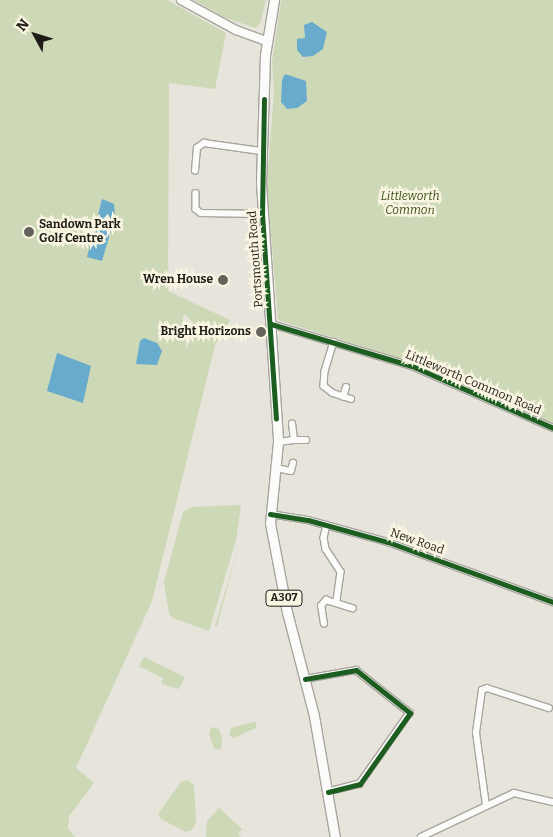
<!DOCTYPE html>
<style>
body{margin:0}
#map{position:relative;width:553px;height:837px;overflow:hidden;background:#e7e4db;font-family:Bitter,serif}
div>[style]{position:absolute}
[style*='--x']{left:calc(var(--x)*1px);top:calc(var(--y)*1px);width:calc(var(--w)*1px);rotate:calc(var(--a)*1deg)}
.green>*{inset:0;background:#ccd8b6}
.water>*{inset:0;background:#68abcc}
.roads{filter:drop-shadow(1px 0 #a8a59e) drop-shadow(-1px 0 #a8a59e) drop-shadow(0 1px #a8a59e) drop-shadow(0 -1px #a8a59e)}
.minor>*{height:5.5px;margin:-2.75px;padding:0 2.75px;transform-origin:2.75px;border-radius:2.75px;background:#fbfbfa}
.secondary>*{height:8px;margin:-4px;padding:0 4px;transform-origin:4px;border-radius:4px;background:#fbfbfa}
.primary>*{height:9px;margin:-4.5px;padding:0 4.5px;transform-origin:4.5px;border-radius:4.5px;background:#fbfbfa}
.cycleway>*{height:5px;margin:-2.5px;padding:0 2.5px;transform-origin:2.5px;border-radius:2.5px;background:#1b5e20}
.dots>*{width:14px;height:14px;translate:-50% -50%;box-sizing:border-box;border:2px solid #faf4e2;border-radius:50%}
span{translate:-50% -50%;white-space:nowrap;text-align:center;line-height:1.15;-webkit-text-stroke:5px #faf4e2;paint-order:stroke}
.shield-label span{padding:1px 4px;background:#faf4e2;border:1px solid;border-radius:4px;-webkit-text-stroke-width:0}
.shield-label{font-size:11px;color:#1e1c16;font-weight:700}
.park-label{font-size:12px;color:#3b5117;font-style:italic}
.poi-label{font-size:12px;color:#1e1c16;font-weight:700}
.left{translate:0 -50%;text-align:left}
.right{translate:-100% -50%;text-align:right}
.street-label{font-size:12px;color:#1e1c16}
.north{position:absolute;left:10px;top:10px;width:50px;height:50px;-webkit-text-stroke:4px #faf4e2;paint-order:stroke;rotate:309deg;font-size:14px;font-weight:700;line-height:20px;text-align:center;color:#1e1c16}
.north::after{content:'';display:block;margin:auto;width:18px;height:22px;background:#1e1c16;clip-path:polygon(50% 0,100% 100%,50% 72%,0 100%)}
</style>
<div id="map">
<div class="green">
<i style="clip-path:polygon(evenodd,0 0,167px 0,226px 33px,215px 89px,169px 83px,168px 291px,230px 320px,215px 345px,152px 601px,76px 768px,94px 783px,69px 816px,68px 828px,75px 837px,0 837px,0 0,184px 314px,193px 322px,187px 350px,182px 324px,184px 314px)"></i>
<i style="clip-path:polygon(194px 0,266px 0,260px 24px,255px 28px,224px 17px)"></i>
<i style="clip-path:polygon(281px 0,553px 0,553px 425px,411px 362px,278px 320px,267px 186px,274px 90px,272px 62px)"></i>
<i style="clip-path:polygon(241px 505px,236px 540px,209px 631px,173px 618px,169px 614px,164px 582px,183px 512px,191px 507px)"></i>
<i style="clip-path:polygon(239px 545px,217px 626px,215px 626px)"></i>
<i style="clip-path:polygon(144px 657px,185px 677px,179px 689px,161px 684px,163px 678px,139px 666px)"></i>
<i style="clip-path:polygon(253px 722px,256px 722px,256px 728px,233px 738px,229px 735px,231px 728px)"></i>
<i style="clip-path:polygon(212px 727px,219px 729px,222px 737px,221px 750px,215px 749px,212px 743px,209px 733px)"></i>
<i style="clip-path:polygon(188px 780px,194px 785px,196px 823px,192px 830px,186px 832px,161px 819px,158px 814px,181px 782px)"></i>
<i style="clip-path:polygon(219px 808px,242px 829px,238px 834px,241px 837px,206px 837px,207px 821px)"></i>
</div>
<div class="water">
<i style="clip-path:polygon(312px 22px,327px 32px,323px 49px,313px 56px,303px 57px,297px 50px,297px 39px,305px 38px,304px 25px)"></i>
<i style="clip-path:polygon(285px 74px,306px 81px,307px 101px,297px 108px,287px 109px,281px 102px,282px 80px)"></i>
<i style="clip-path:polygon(102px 199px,114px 204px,115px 217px,102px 261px,87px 257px)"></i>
<i style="clip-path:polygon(144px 338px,157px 343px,162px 351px,157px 365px,136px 364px,140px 341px)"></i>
<i style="clip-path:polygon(57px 353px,91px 366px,83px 403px,47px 391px)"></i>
</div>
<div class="roads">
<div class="minor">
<i style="--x:195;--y:171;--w:23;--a:-85"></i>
<i style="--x:197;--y:148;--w:9;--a:-36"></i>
<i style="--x:204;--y:143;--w:59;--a:7.9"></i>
<i style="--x:196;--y:193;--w:16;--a:90"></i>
<i style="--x:196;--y:209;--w:6;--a:39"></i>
<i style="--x:201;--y:213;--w:61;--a:0.9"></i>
<i style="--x:271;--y:324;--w:147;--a:16.6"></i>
<i style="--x:412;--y:366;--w:154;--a:23.7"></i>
<i style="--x:334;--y:342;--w:30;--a:107"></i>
<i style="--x:325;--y:371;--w:15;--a:94"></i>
<i style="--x:324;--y:386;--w:11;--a:38"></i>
<i style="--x:333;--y:393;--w:19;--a:18"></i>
<i style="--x:343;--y:397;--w:10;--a:-73"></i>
<i style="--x:294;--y:440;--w:12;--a:0"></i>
<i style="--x:278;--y:442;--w:16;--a:-7"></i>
<i style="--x:294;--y:440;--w:16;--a:-97"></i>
<i style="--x:276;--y:468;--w:15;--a:11"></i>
<i style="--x:291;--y:471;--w:8;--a:-76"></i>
<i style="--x:270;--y:514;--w:38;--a:9"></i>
<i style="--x:308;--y:520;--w:83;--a:15.4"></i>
<i style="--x:388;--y:542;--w:176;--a:20"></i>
<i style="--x:327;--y:525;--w:13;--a:103"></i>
<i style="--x:324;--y:538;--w:11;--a:80"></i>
<i style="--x:326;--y:549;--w:27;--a:57"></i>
<i style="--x:341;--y:572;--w:29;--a:98"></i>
<i style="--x:324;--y:624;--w:18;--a:-99"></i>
<i style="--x:321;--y:606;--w:8;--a:-50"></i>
<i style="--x:326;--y:600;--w:28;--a:17"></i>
<i style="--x:305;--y:679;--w:52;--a:-10"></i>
<i style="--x:356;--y:670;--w:69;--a:38.5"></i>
<i style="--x:410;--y:713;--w:87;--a:125.2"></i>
<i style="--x:360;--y:784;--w:33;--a:166"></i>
<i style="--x:486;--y:806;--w:74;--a:-97.8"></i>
<i style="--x:476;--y:733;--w:43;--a:-82.1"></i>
<i style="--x:482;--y:690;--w:5;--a:-22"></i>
<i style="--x:487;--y:688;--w:65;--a:17.9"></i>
<i style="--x:421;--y:837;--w:103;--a:-25.3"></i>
<i style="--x:514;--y:793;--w:40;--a:13"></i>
</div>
<div class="secondary">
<i style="--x:181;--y:0;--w:63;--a:28.6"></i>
<i style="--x:236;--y:30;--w:32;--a:20"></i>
</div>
<div class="primary">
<i style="--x:274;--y:0;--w:56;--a:99.3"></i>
<i style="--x:265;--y:55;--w:128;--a:91.8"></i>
<i style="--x:261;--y:183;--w:260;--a:86.2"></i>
<i style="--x:278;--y:442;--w:81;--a:95.6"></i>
<i style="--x:270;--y:523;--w:91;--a:79.2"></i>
<i style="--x:287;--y:612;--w:107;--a:75.4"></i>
<i style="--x:314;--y:716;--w:123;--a:80.2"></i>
</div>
</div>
<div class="cycleway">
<i style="--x:264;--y:99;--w:115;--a:91"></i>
<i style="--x:262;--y:214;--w:205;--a:86.1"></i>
<i style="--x:271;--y:324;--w:147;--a:16.6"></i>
<i style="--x:412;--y:366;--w:154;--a:23.7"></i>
<i style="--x:270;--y:514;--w:38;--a:9"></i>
<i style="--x:308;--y:520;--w:83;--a:15.4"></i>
<i style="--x:388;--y:542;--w:176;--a:20"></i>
<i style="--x:305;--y:679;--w:52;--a:-10"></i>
<i style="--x:356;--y:670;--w:69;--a:38.5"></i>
<i style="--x:410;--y:713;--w:87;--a:125.2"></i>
<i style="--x:360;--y:784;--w:33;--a:166"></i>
</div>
<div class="dots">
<i style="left:29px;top:232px;background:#64625b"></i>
<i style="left:223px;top:280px;background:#64625b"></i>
<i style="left:261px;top:332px;background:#64625b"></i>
</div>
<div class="shield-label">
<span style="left:284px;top:598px">A307</span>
</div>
<div class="park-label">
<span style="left:410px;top:204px">Littleworth<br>Common</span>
</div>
<div class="poi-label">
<span class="left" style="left:39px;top:232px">Sandown Park<br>Golf Centre</span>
<span class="right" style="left:213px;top:280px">Wren House</span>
<span class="right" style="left:251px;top:332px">Bright Horizons</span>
</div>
<div class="street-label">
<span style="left:256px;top:259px;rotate:-94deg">Portsmouth Road</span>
<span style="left:473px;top:383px;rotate:23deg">Littleworth Common Road</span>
<span style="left:417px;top:542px;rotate:19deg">New Road</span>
</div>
<div class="north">N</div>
</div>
